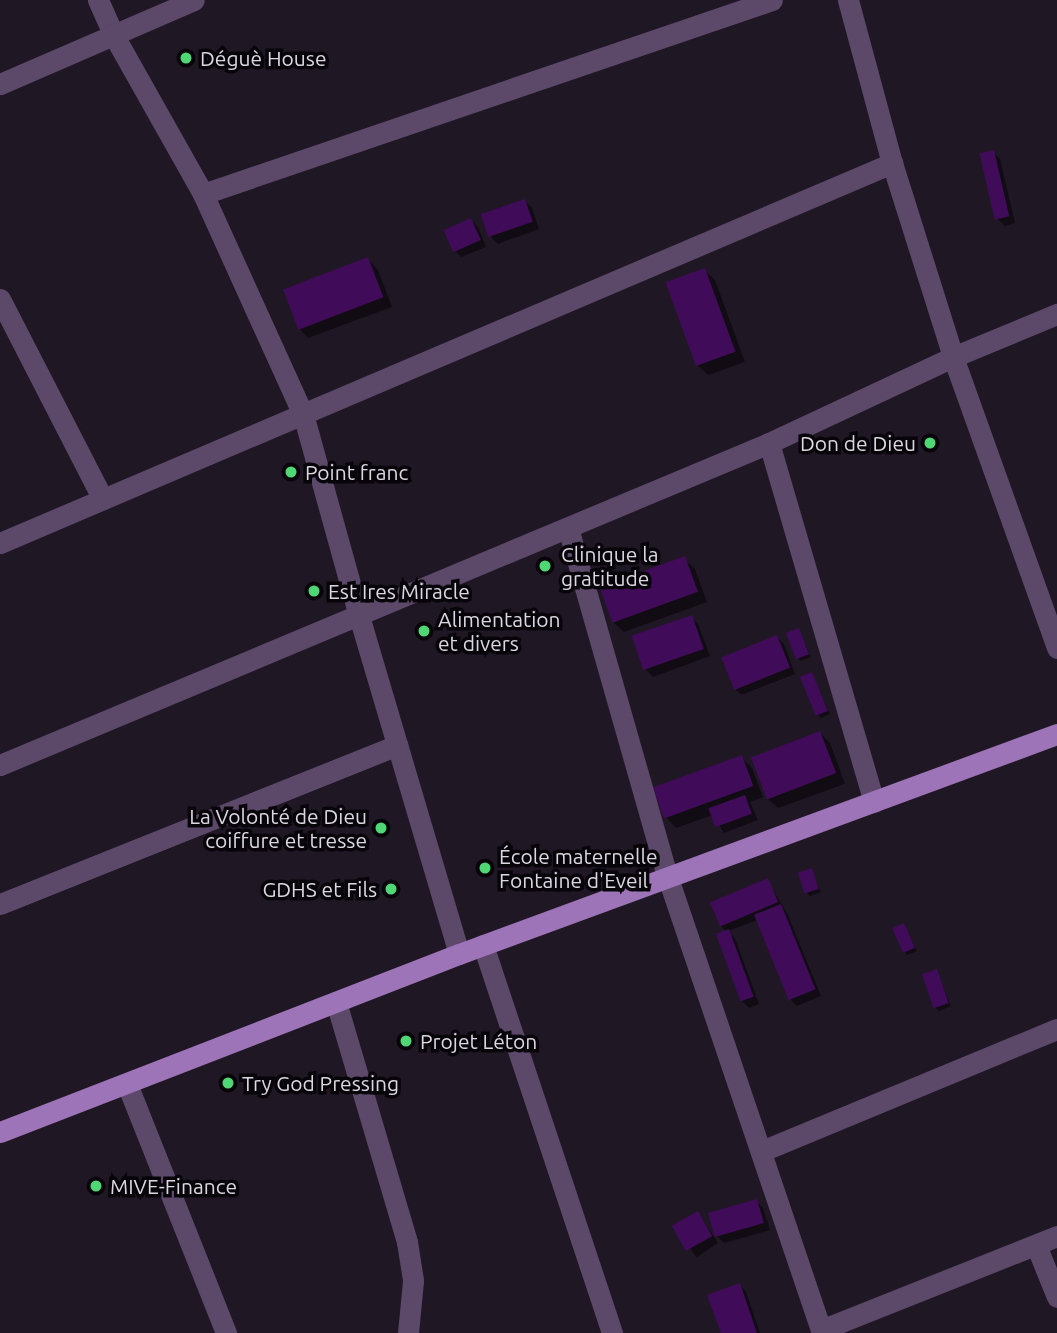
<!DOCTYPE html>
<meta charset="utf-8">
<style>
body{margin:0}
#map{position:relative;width:1057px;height:1333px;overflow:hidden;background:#201725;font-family:Ubuntu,sans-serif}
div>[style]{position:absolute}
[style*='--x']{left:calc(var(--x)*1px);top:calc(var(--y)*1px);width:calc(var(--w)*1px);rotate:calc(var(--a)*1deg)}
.shadow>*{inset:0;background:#0007;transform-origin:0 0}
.building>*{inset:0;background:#400b58;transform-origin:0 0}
.minor>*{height:21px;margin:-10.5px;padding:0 10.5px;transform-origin:10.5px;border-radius:10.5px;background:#5c4869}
.major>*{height:21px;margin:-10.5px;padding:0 10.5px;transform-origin:10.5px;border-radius:10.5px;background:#9d74b8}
.dots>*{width:19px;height:19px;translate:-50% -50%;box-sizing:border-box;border:4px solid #08050a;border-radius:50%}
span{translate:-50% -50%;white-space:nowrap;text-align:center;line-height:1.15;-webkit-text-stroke:7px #08050a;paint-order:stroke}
.poi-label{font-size:21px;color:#dcd7e1}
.left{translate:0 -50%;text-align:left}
.right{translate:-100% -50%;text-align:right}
</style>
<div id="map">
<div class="shadow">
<i style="clip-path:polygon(993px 152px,1000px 159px,1015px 223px,1005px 226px,998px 219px)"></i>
<i style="clip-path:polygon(525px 201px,532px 208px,539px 229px,498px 244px,491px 237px)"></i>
<i style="clip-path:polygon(471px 220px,478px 227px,486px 247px,461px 257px,454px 250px)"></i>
<i style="clip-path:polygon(368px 259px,378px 270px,392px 307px,308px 338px,298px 327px,284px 289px)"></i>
<i style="clip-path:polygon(704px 270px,715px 280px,745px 362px,708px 375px,697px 365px)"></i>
<i style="clip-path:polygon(684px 559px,695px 569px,707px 602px,624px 632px,613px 622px)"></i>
<i style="clip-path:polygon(691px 617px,698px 624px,710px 656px,653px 677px,646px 670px)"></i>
<i style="clip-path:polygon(799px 630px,811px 657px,800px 661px,798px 658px)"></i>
<i style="clip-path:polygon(777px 637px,784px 644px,795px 674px,741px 695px,734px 688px)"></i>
<i style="clip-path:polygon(811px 674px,830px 714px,821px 718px,818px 715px)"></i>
<i style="clip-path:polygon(820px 733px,830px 743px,845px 784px,778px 808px,767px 798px)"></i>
<i style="clip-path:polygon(741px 757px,752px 768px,763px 797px,750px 802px,758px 820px,724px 833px,713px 815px,676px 828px,666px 817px)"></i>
<i style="clip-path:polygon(811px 870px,821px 892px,810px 896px,807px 893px)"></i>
<i style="clip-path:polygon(767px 880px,787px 913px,821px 996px,797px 1006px,790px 999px,758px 920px,728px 931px,735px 938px,759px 1004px,749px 1008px,742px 1001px,727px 932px,720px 925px)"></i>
<i style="clip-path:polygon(904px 925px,917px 951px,907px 955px,905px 952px)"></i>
<i style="clip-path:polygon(937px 971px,951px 1006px,939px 1011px,936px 1008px)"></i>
<i style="clip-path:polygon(756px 1201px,763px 1208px,770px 1230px,724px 1243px,717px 1236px)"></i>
<i style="left:698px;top:1213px;width:36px;height:26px;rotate:56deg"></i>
<i style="clip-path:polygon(740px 1285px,746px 1292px,760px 1333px,723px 1333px)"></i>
</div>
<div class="building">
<i style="left:994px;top:150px;width:68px;height:15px;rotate:77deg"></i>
<i style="left:525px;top:199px;width:24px;height:47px;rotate:71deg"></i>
<i style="left:471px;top:218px;width:24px;height:30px;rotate:66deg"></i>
<i style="left:368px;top:257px;width:43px;height:91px;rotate:69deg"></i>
<i style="left:705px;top:268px;width:89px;height:42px;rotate:70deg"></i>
<i style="left:685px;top:556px;width:38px;height:91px;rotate:70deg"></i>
<i style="left:692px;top:615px;width:36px;height:64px;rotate:71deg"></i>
<i style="left:799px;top:628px;width:28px;height:14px;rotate:69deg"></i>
<i style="left:777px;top:635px;width:35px;height:60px;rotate:68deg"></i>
<i style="left:812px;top:672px;width:42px;height:13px;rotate:68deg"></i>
<i style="left:820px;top:731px;width:45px;height:74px;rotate:69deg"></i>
<i style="left:742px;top:755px;width:33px;height:95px;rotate:70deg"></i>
<i style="left:745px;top:795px;width:20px;height:39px;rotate:70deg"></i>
<i style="left:812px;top:868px;width:22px;height:15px;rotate:72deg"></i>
<i style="left:768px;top:878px;width:26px;height:63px;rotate:67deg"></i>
<i style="left:781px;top:904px;width:92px;height:29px;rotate:68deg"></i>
<i style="left:904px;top:923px;width:27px;height:13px;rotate:66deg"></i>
<i style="left:729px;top:929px;width:72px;height:14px;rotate:70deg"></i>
<i style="left:937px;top:969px;width:36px;height:16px;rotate:71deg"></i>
<i style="left:757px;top:1199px;width:25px;height:51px;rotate:74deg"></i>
<i style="left:698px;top:1211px;width:29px;height:30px;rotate:61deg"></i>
<i style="clip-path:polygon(740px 1283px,757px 1333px,721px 1333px,707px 1295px)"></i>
</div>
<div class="minor">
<i style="--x:98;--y:0;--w:37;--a:66"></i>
<i style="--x:113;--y:34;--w:184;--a:60.6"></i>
<i style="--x:203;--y:194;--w:242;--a:65.6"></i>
<i style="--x:303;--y:414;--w:210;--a:74.5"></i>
<i style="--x:359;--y:616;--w:352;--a:73.5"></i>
<i style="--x:848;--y:0;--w:169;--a:74.9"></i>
<i style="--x:892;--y:163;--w:203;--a:72.5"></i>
<i style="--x:953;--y:357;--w:309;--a:70.3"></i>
<i style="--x:0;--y:84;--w:211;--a:-23.4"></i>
<i style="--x:203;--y:194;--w:601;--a:-18.83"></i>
<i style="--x:0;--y:299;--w:225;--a:62.8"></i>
<i style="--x:769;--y:443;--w:374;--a:73.7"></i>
<i style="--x:568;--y:528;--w:364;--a:74.1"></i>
<i style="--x:668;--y:878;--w:480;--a:71.3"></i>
<i style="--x:0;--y:543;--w:970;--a:-23.07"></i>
<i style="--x:0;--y:765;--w:834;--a:-22.72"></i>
<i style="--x:769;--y:443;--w:203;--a:-25.1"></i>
<i style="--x:953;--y:357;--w:113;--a:-22.5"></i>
<i style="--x:0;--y:904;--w:428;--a:-21.8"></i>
<i style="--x:483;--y:945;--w:409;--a:71.6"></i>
<i style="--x:336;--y:1002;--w:250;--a:73.5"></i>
<i style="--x:407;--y:1242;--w:39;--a:81"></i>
<i style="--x:413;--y:1281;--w:52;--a:95.5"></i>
<i style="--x:127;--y:1084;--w:268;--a:68.3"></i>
<i style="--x:762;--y:1151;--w:319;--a:-22.5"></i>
<i style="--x:1036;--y:1245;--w:56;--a:68"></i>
<i style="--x:821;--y:1330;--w:254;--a:-21.7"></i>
</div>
<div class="major">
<i style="--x:0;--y:1132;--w:492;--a:-21.2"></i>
<i style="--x:459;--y:954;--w:637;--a:-20.2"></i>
</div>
<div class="dots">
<i style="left:186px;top:58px;background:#4fd675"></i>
<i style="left:930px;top:443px;background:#4fd675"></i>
<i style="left:291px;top:472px;background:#4fd675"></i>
<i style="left:545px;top:566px;background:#4fd675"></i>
<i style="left:314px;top:591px;background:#4fd675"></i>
<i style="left:424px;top:631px;background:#4fd675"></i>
<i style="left:381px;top:828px;background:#4fd675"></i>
<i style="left:485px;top:868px;background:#4fd675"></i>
<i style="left:391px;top:889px;background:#4fd675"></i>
<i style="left:406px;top:1041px;background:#4fd675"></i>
<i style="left:228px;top:1083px;background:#4fd675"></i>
<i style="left:96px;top:1186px;background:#4fd675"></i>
</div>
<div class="poi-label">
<span class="left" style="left:200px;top:58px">Déguè House</span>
<span class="right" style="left:916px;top:443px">Don de Dieu</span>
<span class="left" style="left:305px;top:472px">Point franc</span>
<span class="left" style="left:561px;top:566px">Clinique la<br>gratitude</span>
<span class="left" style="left:328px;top:591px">Est Ires Miracle</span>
<span class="left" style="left:438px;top:631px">Alimentation<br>et divers</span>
<span class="right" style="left:367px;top:828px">La Volonté de Dieu<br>coiffure et tresse</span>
<span class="left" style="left:499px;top:868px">École maternelle<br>Fontaine d'Eveil</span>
<span class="right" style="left:377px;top:889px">GDHS et Fils</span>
<span class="left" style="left:420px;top:1041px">Projet Léton</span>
<span class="left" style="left:242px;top:1083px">Try God Pressing</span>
<span class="left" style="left:110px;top:1186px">MIVE-Finance</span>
</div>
</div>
